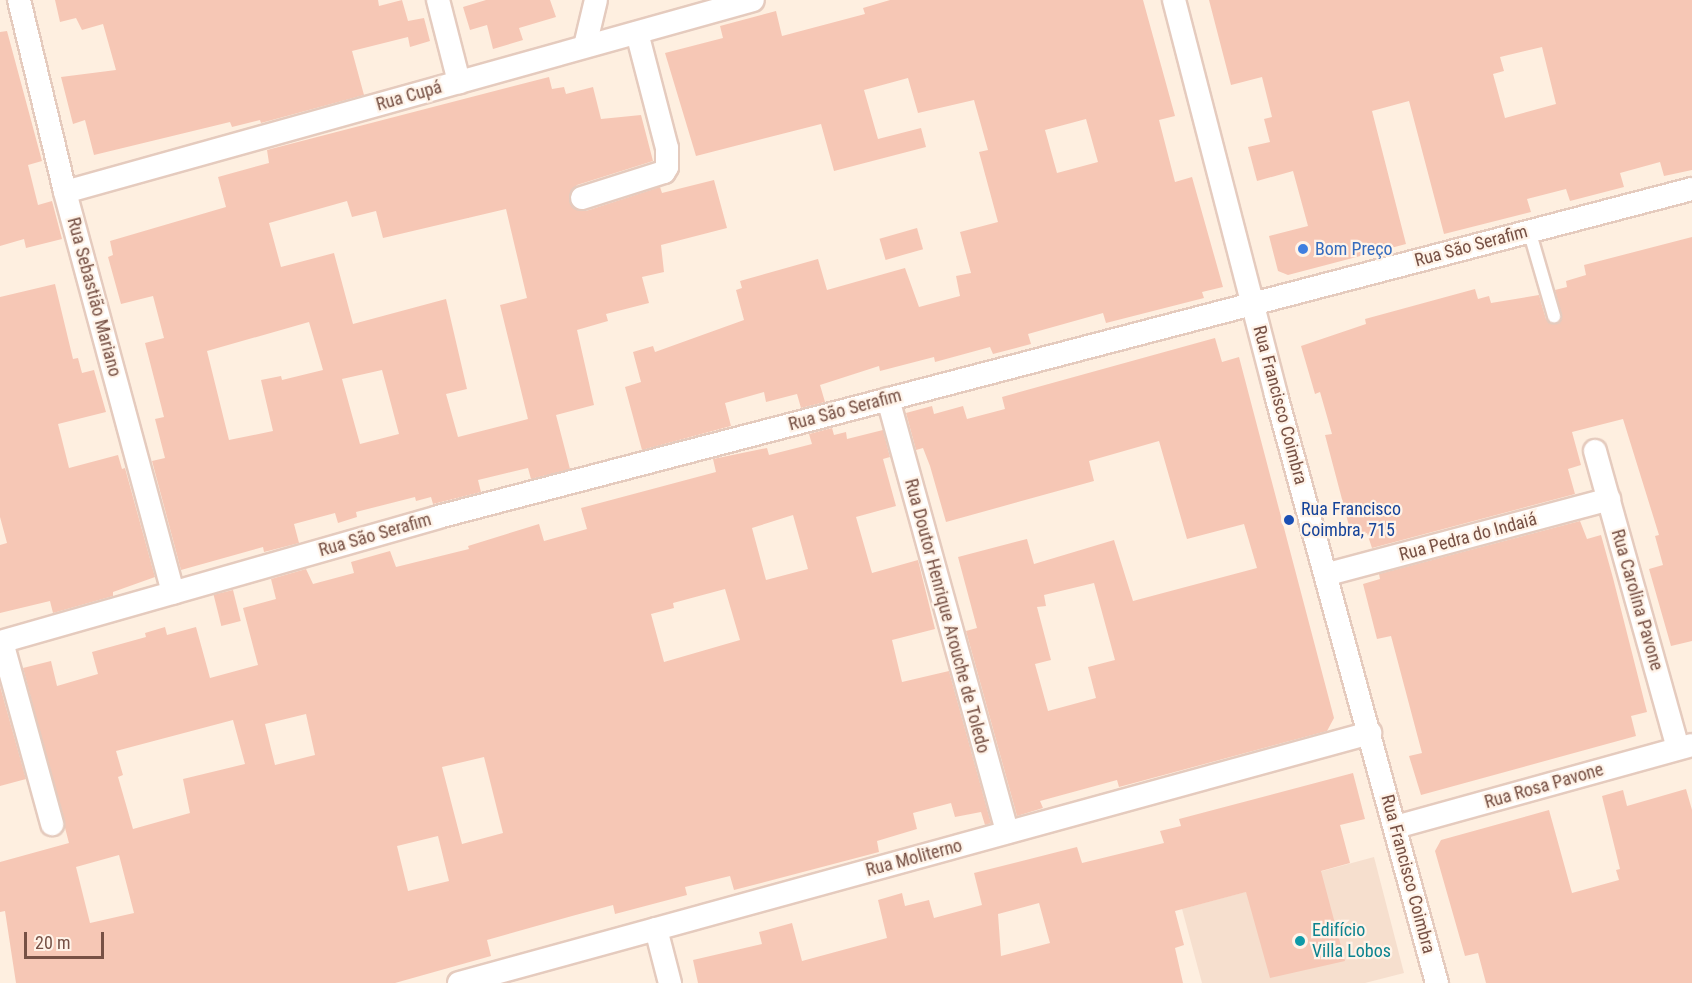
<!DOCTYPE html>
<meta charset="utf-8">
<style>
body{margin:0}
#map{position:relative;width:1692px;height:983px;overflow:hidden;background:#feefe0;font-family:"Roboto Condensed",sans-serif}
div>[style]{position:absolute}
[style*='--x']{left:calc(var(--x)*1px);top:calc(var(--y)*1px);width:calc(var(--w)*1px);rotate:calc(var(--a)*1deg)}
.residential>*{inset:0;background:#f6dfce}
.building>*{inset:0;background:#f6c7b5;transform-origin:0 0}
.roads{filter:drop-shadow(2px 0 #e5cbbe) drop-shadow(-2px 0 #e5cbbe) drop-shadow(0 2px #e5cbbe) drop-shadow(0 -2px #e5cbbe)}
.service>*{height:12px;margin:-6px;padding:0 6px;transform-origin:6px;border-radius:6px;background:#fff}
.minor>*{height:22px;margin:-11px;padding:0 11px;transform-origin:11px;border-radius:11px;background:#fff}
.dots>*{width:16px;height:16px;translate:-50% -50%;box-sizing:border-box;border:3px solid #fff3e8;border-radius:50%}
span{translate:-50% -50%;white-space:nowrap;text-align:center;line-height:1.15;-webkit-text-stroke:4.5px #fff3e8;paint-order:stroke}
.street-label{font-size:18px;color:#775145}
.shop-label{font-size:18px;color:#366cbe}
.left{translate:0 -50%;text-align:left}
.transit-label{font-size:18px;color:#164399}
.culture-label{font-size:18px;color:#0d838f}
.scale{position:absolute;left:24px;top:932px;width:80px;height:27px;box-sizing:border-box;border:3px solid #775145;border-top:0;padding-left:8px;font-size:18px;line-height:21px;white-space:nowrap;color:#775145;-webkit-text-stroke:4px #fff3e8;paint-order:stroke}
</style>
<div id="map">
<div class="residential">
<i style="clip-path:polygon(1374px 857px,1404px 973px,1365px 983px,1202px 983px,1182px 909px)"></i>
</div>
<div class="building">
<i style="clip-path:polygon(55px 0,378px 0,379px 6px,402px 0,408px 21px,424px 18px,430px 41px,410px 47px,408px 37px,352px 51px,364px 95px,261px 123px,260px 120px,232px 127px,230px 122px,94px 155px,85px 120px,73px 124px,61px 77px,116px 70px,103px 24px,82px 30px,76px 18px,60px 22px)"></i>
<i style="clip-path:polygon(486px 0,550px 0,556px 17px,519px 28px,523px 40px,493px 49px,487px 25px,470px 30px,463px 7px)"></i>
<i style="clip-path:polygon(evenodd,890px 0,1143px 0,1175px 116px,1159px 120px,1175px 182px,1192px 177px,1223px 287px,1202px 292px,1204px 298px,1106px 323px,1103px 313px,1028px 334px,1031px 344px,993px 354px,990px 347px,935px 362px,934px 357px,880px 371px,879px 366px,820px 385px,825px 402px,801px 408px,797px 394px,766px 402px,764px 392px,725px 403px,731px 426px,642px 450px,625px 387px,641px 382px,633px 352px,653px 346px,655px 352px,744px 320px,736px 290px,742px 288px,740px 281px,818px 259px,827px 290px,905px 268px,919px 307px,960px 296px,956px 276px,971px 273px,960px 232px,998px 222px,979px 152px,988px 150px,974px 100px,918px 113px,908px 78px,864px 90px,878px 139px,921px 128px,926px 147px,834px 171px,821px 124px,696px 156px,665px 53px,723px 38px,720px 26px,776px 11px,782px 36px,865px 14px,863px 8px,890px 0,1086px 119px,1098px 162px,1057px 173px,1045px 130px,1086px 119px)"></i>
<i style="clip-path:polygon(evenodd,1209px 0,1692px 0,1692px 170px,1664px 176px,1660px 162px,1620px 173px,1624px 187px,1570px 201px,1566px 189px,1527px 199px,1531px 212px,1444px 234px,1409px 101px,1372px 111px,1406px 244px,1288px 275px,1278px 271px,1269px 236px,1308px 226px,1293px 171px,1257px 181px,1248px 147px,1270px 142px,1264px 119px,1272px 117px,1262px 77px,1231px 85px,1209px 0,1542px 47px,1556px 104px,1505px 118px,1493px 74px,1504px 71px,1500px 57px,1542px 47px)"></i>
<i style="clip-path:polygon(7px 31px,42px 161px,28px 165px,38px 205px,52px 201px,62px 239px,26px 248px,24px 239px,0 246px,0 32px)"></i>
<i style="clip-path:polygon(evenodd,549px 77px,552px 89px,564px 87px,566px 94px,593px 87px,601px 119px,641px 115px,653px 161px,577px 185px,569px 196px,573px 208px,586px 211px,660px 187px,662px 193px,714px 180px,727px 228px,661px 245px,664px 272px,642px 277px,649px 303px,606px 314px,608px 321px,577px 330px,594px 405px,556px 415px,570px 469px,531px 479px,528px 468px,478px 480px,481px 492px,433px 504px,431px 497px,416px 501px,415px 497px,356px 512px,357px 517px,338px 523px,335px 513px,294px 524px,299px 543px,264px 552px,263px 547px,181px 570px,152px 461px,165px 458px,155px 419px,164px 417px,145px 343px,164px 338px,153px 296px,121px 304px,108px 257px,113px 255px,110px 241px,226px 207px,218px 177px,269px 163px,267px 150px,549px 77px,347px 201px,352px 217px,376px 211px,383px 238px,506px 209px,527px 298px,500px 305px,528px 419px,458px 437px,446px 394px,467px 389px,446px 299px,353px 324px,334px 253px,281px 267px,269px 223px,347px 201px,549px 77px,309px 322px,323px 370px,282px 380px,281px 376px,261px 380px,273px 431px,229px 440px,207px 351px,309px 322px,549px 77px,382px 370px,399px 434px,360px 444px,342px 379px,382px 370px)"></i>
<i style="left:917px;top:228px;width:22px;height:39px;rotate:74deg"></i>
<i style="clip-path:polygon(1692px 237px,1692px 641px,1671px 646px,1649px 569px,1663px 565px,1655px 536px,1659px 535px,1623px 419px,1572px 432px,1581px 465px,1568px 469px,1575px 494px,1372px 548px,1367px 533px,1352px 537px,1325px 435px,1332px 434px,1320px 392px,1315px 394px,1301px 346px,1366px 324px,1365px 319px,1475px 289px,1478px 299px,1489px 296px,1491px 303px,1539px 295px,1546px 319px,1556px 324px,1562px 317px,1555px 290px,1567px 287px,1566px 281px,1586px 275px,1584px 265px)"></i>
<i style="clip-path:polygon(55px 284px,73px 359px,78px 358px,82px 373px,94px 370px,106px 412px,58px 424px,69px 468px,118px 455px,122px 469px,125px 468px,155px 577px,113px 592px,113px 596px,53px 613px,50px 601px,0 613px,0 545px,7px 543px,0 517px,0 297px)"></i>
<i style="clip-path:polygon(evenodd,1215px 338px,1222px 362px,1239px 357px,1334px 718px,1327px 731px,1119px 787px,1117px 780px,1040px 801px,1043px 808px,1017px 816px,966px 631px,977px 628px,958px 557px,1027px 539px,1034px 564px,1114px 540px,1133px 601px,1257px 568px,1244px 524px,1187px 539px,1159px 441px,1089px 461px,1094px 481px,946px 522px,930px 466px,923px 448px,916px 450px,906px 413px,932px 406px,934px 414px,963px 406px,967px 419px,1005px 409px,1002px 397px,1215px 338px,1094px 583px,1115px 660px,1088px 667px,1096px 698px,1048px 711px,1035px 664px,1051px 660px,1037px 607px,1046px 606px,1044px 595px,1094px 583px)"></i>
<i style="clip-path:polygon(evenodd,832px 428px,834px 435px,846px 432px,847px 439px,883px 430px,890px 457px,883px 459px,896px 506px,856px 517px,872px 573px,918px 560px,935px 629px,892px 640px,902px 682px,949px 671px,991px 823px,985px 825px,981px 812px,955px 817px,951px 803px,913px 813px,917px 829px,877px 841px,879px 852px,734px 890px,730px 876px,685px 887px,687px 895px,615px 914px,613px 905px,572px 916px,487px 940px,491px 956px,395px 983px,16px 983px,5px 911px,0 912px,0 862px,69px 843px,23px 668px,51px 661px,57px 686px,98px 674px,92px 652px,146px 637px,145px 633px,165px 627px,167px 635px,196px 627px,210px 678px,258px 665px,243px 608px,276px 599px,271px 579px,306px 569px,313px 584px,354px 573px,351px 562px,390px 551px,396px 567px,469px 549px,468px 546px,539px 524px,544px 541px,587px 529px,581px 508px,716px 472px,713px 459px,767px 448px,769px 455px,812px 444px,809px 434px,832px 428px,793px 515px,808px 569px,766px 580px,752px 528px,793px 515px,832px 428px,725px 589px,740px 640px,664px 662px,651px 614px,674px 608px,673px 603px,725px 589px,832px 428px,306px 714px,315px 755px,275px 765px,265px 724px,306px 714px,832px 428px,233px 720px,245px 764px,183px 779px,190px 813px,133px 829px,118px 777px,123px 775px,116px 751px,233px 720px,832px 428px,484px 757px,503px 833px,462px 844px,442px 767px,484px 757px,832px 428px,438px 836px,449px 881px,408px 891px,397px 846px,438px 836px,832px 428px,119px 855px,134px 913px,90px 923px,76px 867px,119px 855px)"></i>
<i style="clip-path:polygon(1580px 521px,1587px 539px,1601px 535px,1613px 578px,1647px 712px,1631px 716px,1636px 736px,1421px 795px,1409px 756px,1422px 753px,1391px 636px,1377px 639px,1363px 584px,1380px 579px,1379px 574px)"></i>
<i style="left:233px;top:590px;width:32px;height:20px;rotate:76deg"></i>
<i style="clip-path:polygon(0 686px,26px 779px,0 786px)"></i>
<i style="clip-path:polygon(evenodd,1353px 773px,1365px 819px,1340px 825px,1350px 863px,1321px 871px,1345px 961px,1270px 978px,1246px 892px,1175px 911px,1184px 945px,1175px 948px,1183px 983px,698px 983px,693px 960px,762px 944px,759px 932px,792px 923px,802px 961px,887px 938px,878px 900px,902px 893px,905px 906px,929px 900px,934px 918px,982px 905px,974px 873px,1077px 847px,1082px 863px,1164px 843px,1160px 831px,1181px 826px,1179px 819px,1353px 773px,1039px 903px,1050px 943px,1001px 956px,998px 914px,1039px 903px)"></i>
<i style="clip-path:polygon(1686px 789px,1692px 810px,1692px 983px,1486px 983px,1478px 953px,1465px 956px,1435px 851px,1441px 840px,1549px 810px,1572px 893px,1619px 880px,1616px 870px,1620px 869px,1602px 796px,1623px 790px,1627px 806px)"></i>
</div>
<div class="roads">
<div class="service">
<i style="--x:1529;--y:230;--w:90;--a:73.8"></i>
</div>
<div class="minor">
<i style="--x:19;--y:0;--w:197;--a:76.5"></i>
<i style="--x:65;--y:192;--w:415;--a:74.9"></i>
<i style="--x:438;--y:0;--w:85;--a:75.6"></i>
<i style="--x:1174;--y:0;--w:408;--a:75.5"></i>
<i style="--x:1276;--y:395;--w:610;--a:74.69"></i>
<i style="--x:585;--y:46;--w:47;--a:-76.6"></i>
<i style="--x:65;--y:192;--w:714;--a:-15.59"></i>
<i style="--x:582;--y:198;--w:86;--a:-17.6"></i>
<i style="--x:664;--y:172;--w:6;--a:-59"></i>
<i style="--x:667;--y:167;--w:19;--a:-90"></i>
<i style="--x:667;--y:148;--w:119;--a:-104.6"></i>
<i style="--x:888;--y:399;--w:449;--a:74.6"></i>
<i style="--x:1595;--y:451;--w:308;--a:74.4"></i>
<i style="--x:1328;--y:574;--w:291;--a:-14.9"></i>
<i style="--x:0;--y:642;--w:455;--a:-15.9"></i>
<i style="--x:438;--y:517;--w:1296;--a:-14.66"></i>
<i style="--x:2;--y:642;--w:189;--a:74.6"></i>
<i style="--x:1396;--y:827;--w:306;--a:-15.5"></i>
<i style="--x:656;--y:929;--w:56;--a:75.5"></i>
<i style="--x:459;--y:983;--w:945;--a:-15.35"></i>
</div>
</div>
<div class="dots">
<i style="left:1303px;top:249px;background:#3f7fe0"></i>
<i style="left:1289px;top:520px;background:#1a4fb4"></i>
<i style="left:1300px;top:941px;background:#0f9aa8"></i>
</div>
<div class="street-label">
<span style="left:409px;top:96px;rotate:-16deg">Rua Cupá</span>
<span style="left:1471px;top:246px;rotate:-15deg">Rua São Serafim</span>
<span style="left:94px;top:297px;rotate:75deg">Rua Sebastião Mariano</span>
<span style="left:1280px;top:405px;rotate:75deg">Rua Francisco Coimbra</span>
<span style="left:845px;top:410px;rotate:-15deg">Rua São Serafim</span>
<span style="left:375px;top:535px;rotate:-16deg">Rua São Serafim</span>
<span style="left:1468px;top:537px;rotate:-15deg">Rua Pedra do Indaiá</span>
<span style="left:1637px;top:600px;rotate:74deg">Rua Carolina Pavone</span>
<span style="left:947px;top:616px;rotate:75deg">Rua Doutor Henrique Arouche de Toledo</span>
<span style="left:1544px;top:786px;rotate:-16deg">Rua Rosa Pavone</span>
<span style="left:914px;top:858px;rotate:-15deg">Rua Moliterno</span>
<span style="left:1408px;top:874px;rotate:75deg">Rua Francisco Coimbra</span>
</div>
<div class="shop-label">
<span class="left" style="left:1315px;top:249px">Bom Preço</span>
</div>
<div class="transit-label">
<span class="left" style="left:1301px;top:520px">Rua Francisco<br>Coimbra, 715</span>
</div>
<div class="culture-label">
<span class="left" style="left:1312px;top:941px">Edifício<br>Villa Lobos</span>
</div>
<div class="scale">20 m</div>
</div>
